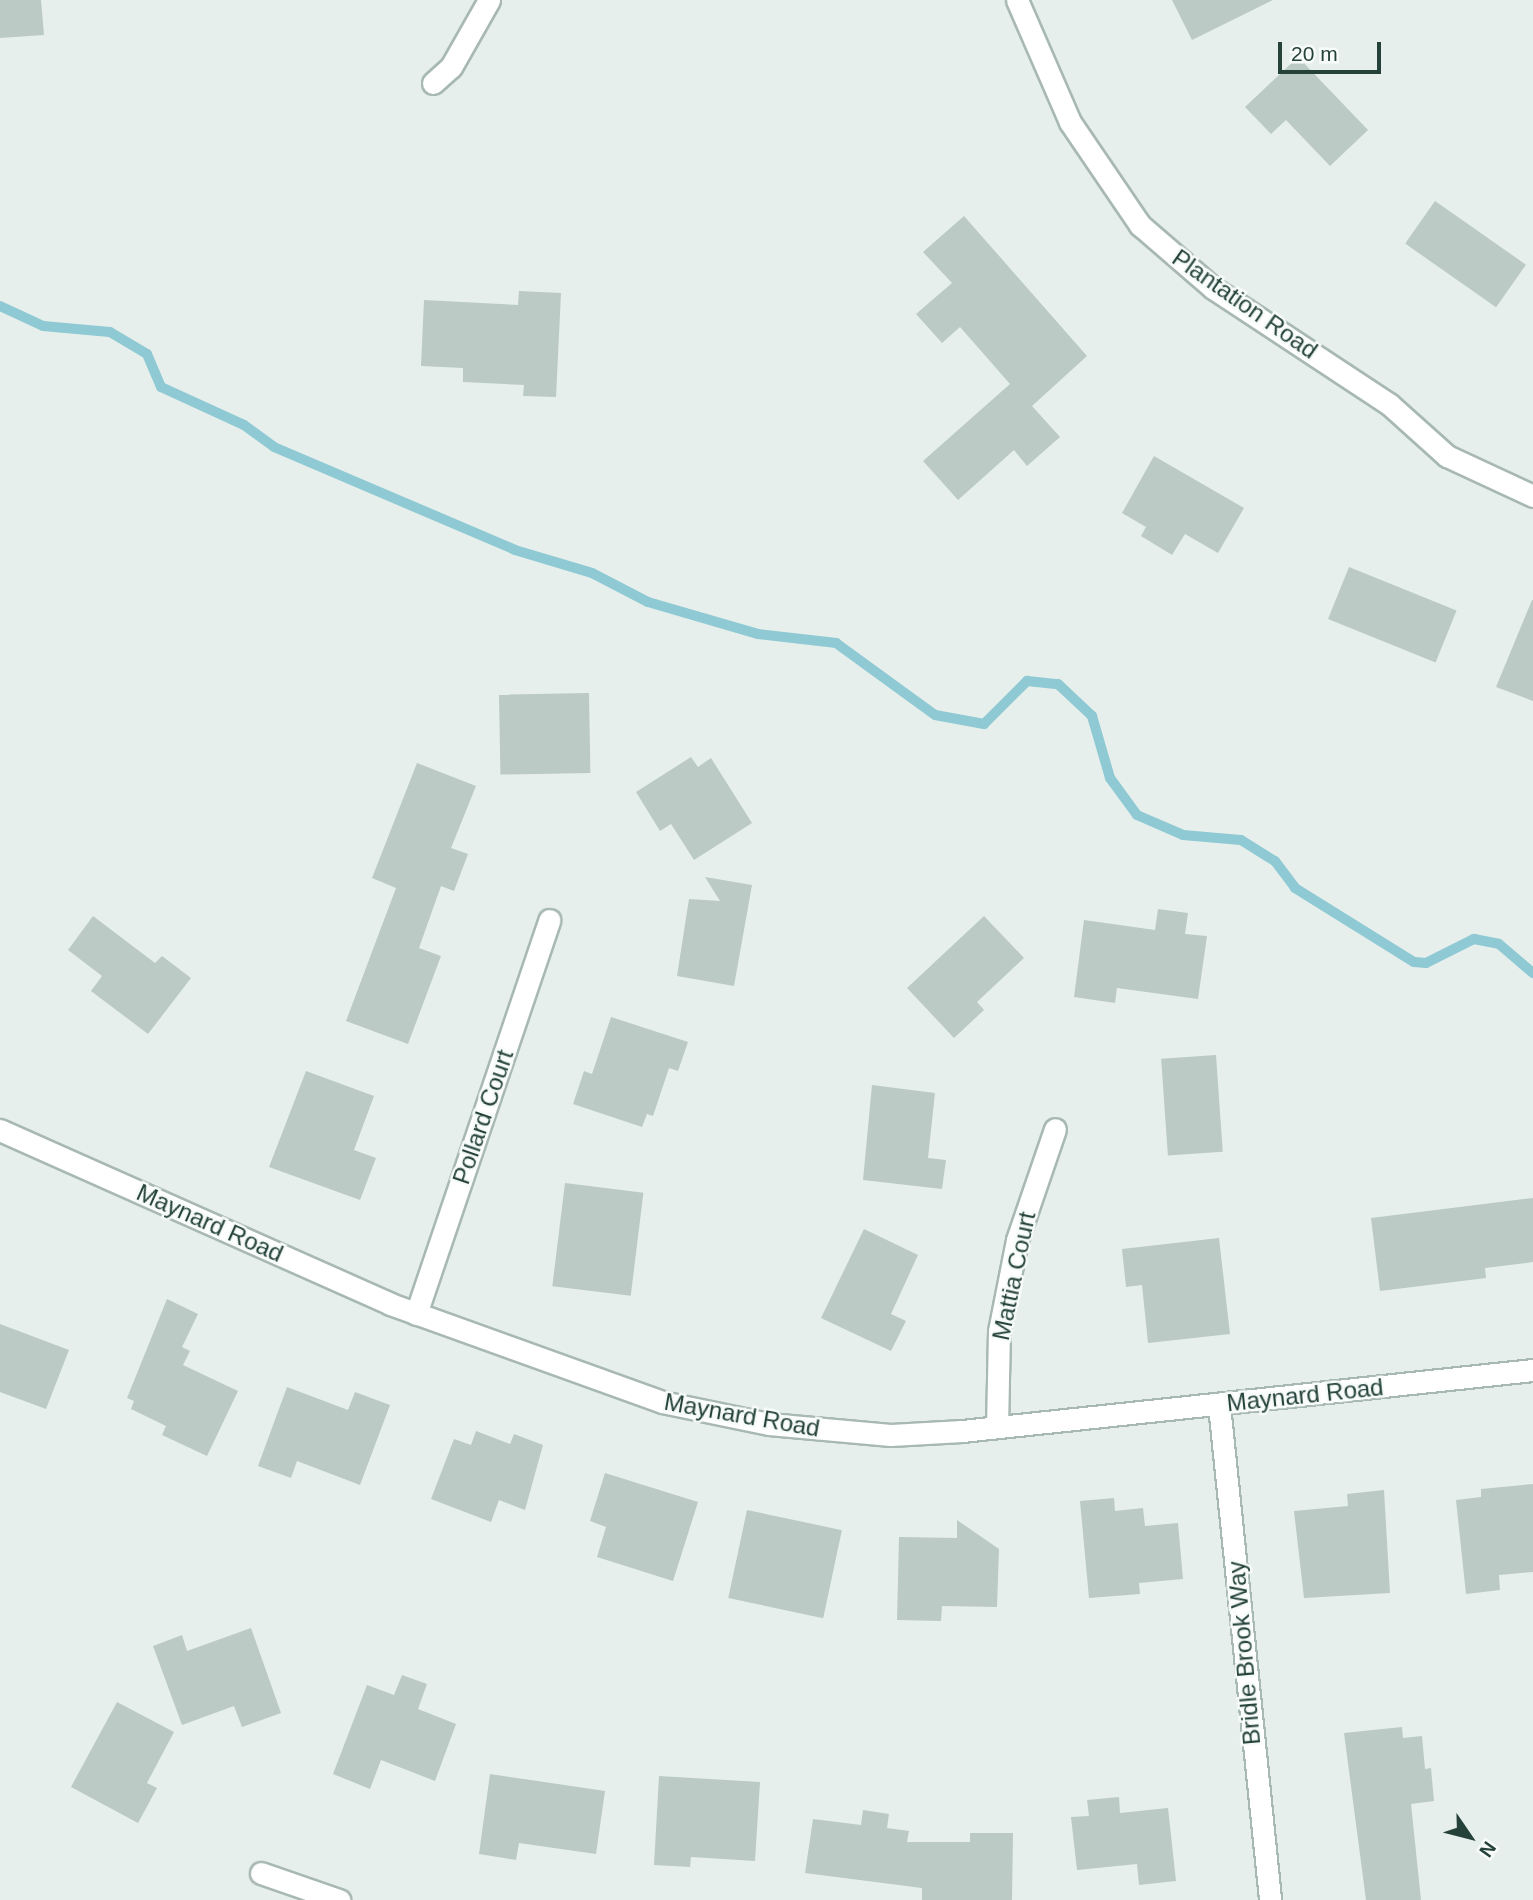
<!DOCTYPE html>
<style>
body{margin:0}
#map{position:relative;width:1533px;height:1900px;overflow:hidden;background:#e6efeb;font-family:Arial,sans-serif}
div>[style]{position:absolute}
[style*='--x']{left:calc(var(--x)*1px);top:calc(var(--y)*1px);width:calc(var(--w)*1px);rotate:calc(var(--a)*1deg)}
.stream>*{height:10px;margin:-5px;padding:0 5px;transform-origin:5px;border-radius:5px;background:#8ec9d4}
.building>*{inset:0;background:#bbcac4;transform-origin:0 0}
.roads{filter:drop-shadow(2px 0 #a8b8b2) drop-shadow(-2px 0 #a8b8b2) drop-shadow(0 2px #a8b8b2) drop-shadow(0 -2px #a8b8b2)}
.minor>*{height:21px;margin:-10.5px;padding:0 10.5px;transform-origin:10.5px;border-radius:10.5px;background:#fff}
span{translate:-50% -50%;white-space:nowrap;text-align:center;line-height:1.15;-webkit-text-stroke:5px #f7fbf9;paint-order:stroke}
.street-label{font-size:24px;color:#24423a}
.north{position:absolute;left:1435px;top:1802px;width:70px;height:70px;-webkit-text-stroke:5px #f7fbf9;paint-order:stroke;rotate:125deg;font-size:19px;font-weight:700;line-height:28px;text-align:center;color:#24423a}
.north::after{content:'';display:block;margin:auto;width:24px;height:32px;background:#24423a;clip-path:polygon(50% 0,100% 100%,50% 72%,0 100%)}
.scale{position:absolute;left:1278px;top:42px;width:103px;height:32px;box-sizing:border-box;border:4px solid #24423a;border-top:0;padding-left:9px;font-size:21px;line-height:24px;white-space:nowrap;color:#24423a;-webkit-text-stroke:5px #f7fbf9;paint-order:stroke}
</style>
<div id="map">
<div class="stream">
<i style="--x:0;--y:306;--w:47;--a:24.9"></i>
<i style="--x:43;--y:326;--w:67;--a:5.1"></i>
<i style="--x:110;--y:332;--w:43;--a:30.7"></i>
<i style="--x:147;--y:354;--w:36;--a:67"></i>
<i style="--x:161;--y:387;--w:91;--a:24.6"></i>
<i style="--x:244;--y:425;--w:37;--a:36"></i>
<i style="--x:274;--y:447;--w:262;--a:23.1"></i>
<i style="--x:515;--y:550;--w:80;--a:16.6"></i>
<i style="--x:592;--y:573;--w:63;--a:27.4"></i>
<i style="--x:648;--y:602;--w:115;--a:16.2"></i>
<i style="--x:758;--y:634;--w:79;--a:6.6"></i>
<i style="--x:836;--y:643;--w:122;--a:36"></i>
<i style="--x:935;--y:715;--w:50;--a:10.4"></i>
<i style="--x:984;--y:724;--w:61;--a:-45"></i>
<i style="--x:1027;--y:681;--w:31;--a:6"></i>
<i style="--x:1058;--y:684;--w:47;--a:43.3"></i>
<i style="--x:1092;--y:716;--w:65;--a:73.8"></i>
<i style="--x:1110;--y:778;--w:46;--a:53.9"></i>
<i style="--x:1137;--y:815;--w:50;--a:23.5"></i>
<i style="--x:1183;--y:835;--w:58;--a:4.9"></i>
<i style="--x:1241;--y:840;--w:40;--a:32"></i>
<i style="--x:1275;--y:861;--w:34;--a:53"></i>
<i style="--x:1295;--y:888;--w:140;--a:31.9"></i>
<i style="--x:1414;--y:962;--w:12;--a:5"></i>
<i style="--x:1426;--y:963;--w:54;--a:-26.6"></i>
<i style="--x:1474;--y:939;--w:25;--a:11"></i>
<i style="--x:1499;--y:944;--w:45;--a:40.5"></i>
</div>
<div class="building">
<i style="clip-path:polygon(0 0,41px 0,44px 35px,0 38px)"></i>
<i style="clip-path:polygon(1172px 0,1273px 0,1192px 40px)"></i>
<i style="clip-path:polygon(1298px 57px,1368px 130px,1330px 166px,1286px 120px,1271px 134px,1245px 107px)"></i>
<i style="left:1435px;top:201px;width:111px;height:52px;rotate:35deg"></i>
<i style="clip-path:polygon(964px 216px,1087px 356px,1032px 406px,1060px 437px,1027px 466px,1014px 450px,958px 500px,923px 461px,1010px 384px,960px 327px,942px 343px,916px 314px,952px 283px,923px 252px)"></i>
<i style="clip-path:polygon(519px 291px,561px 293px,556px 397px,523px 396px,524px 385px,463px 382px,463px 368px,421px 366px,424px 300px,518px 305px)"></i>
<i style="clip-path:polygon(1154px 456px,1244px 508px,1218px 553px,1185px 534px,1172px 555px,1141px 536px,1146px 527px,1122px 513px)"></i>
<i style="left:1349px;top:567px;width:116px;height:56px;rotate:22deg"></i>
<i style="clip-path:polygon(1532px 600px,1533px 600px,1533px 701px,1496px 687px)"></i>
<i style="left:589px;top:693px;width:80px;height:90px;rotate:89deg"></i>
<i style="clip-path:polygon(691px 757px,698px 767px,711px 758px,752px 823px,694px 860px,671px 824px,660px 831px,636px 792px)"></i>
<i style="clip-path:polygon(417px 763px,476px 786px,451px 848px,468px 854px,454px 891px,441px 886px,419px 948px,441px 956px,408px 1044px,346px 1021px,396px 888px,372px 878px)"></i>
<i style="clip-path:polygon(705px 877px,752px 885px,734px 986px,677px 976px,689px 899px,720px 901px)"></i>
<i style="clip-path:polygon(1158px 909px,1188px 913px,1185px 934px,1207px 936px,1198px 999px,1117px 988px,1115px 1003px,1074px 997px,1084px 920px,1155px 930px)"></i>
<i style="clip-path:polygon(93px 916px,155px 963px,162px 956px,191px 978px,148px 1034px,91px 991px,102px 976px,68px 950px)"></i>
<i style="clip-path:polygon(984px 916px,1024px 958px,977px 1002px,984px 1010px,954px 1038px,907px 988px)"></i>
<i style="clip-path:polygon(611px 1017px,688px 1042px,678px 1071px,669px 1068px,653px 1116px,647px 1114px,642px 1127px,573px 1104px,584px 1071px,592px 1074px)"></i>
<i style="left:1216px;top:1055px;width:97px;height:55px;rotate:86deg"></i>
<i style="clip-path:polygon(306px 1071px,374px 1096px,354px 1150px,376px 1158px,360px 1200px,269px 1167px)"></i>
<i style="clip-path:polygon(872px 1085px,935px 1093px,928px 1158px,946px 1160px,942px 1189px,863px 1180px)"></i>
<i style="left:565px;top:1183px;width:79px;height:104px;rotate:7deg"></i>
<i style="clip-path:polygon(1533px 1198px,1533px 1262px,1485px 1268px,1486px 1278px,1380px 1291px,1371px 1218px)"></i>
<i style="clip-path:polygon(864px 1229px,918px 1255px,891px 1314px,906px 1321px,891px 1351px,821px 1318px)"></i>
<i style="clip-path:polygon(1219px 1238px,1230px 1334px,1148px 1343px,1142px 1285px,1126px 1287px,1122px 1249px)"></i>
<i style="clip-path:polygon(167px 1299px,198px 1314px,182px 1347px,190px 1351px,183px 1365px,238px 1391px,207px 1456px,162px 1435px,166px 1426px,131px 1409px,134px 1401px,127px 1398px)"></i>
<i style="clip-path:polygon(0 1324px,69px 1350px,46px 1409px,0 1392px)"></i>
<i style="clip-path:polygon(287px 1387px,348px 1410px,355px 1392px,390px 1405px,360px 1485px,297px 1461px,291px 1478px,258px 1466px)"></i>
<i style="clip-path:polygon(476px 1431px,510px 1444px,514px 1434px,543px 1445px,525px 1510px,499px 1500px,491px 1522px,431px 1499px,454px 1439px,471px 1445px)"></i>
<i style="clip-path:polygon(605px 1473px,698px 1502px,673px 1581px,597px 1557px,606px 1527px,590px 1521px)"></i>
<i style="clip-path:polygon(1533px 1484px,1533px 1572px,1499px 1575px,1500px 1590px,1466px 1594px,1456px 1500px,1481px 1497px,1481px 1489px)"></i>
<i style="clip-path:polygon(1384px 1490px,1390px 1593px,1304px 1598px,1294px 1511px,1348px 1506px,1347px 1494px)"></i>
<i style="clip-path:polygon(1114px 1498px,1115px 1511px,1143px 1508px,1145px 1526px,1178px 1523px,1183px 1579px,1139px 1583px,1140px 1594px,1089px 1598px,1080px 1501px)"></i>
<i style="left:747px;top:1510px;width:97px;height:90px;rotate:12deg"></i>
<i style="clip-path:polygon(957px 1520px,999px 1549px,997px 1607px,942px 1606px,941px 1621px,897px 1620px,899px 1537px,957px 1538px)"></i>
<i style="clip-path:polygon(251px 1628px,281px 1713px,242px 1727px,234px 1706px,182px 1725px,153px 1646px,182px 1635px,187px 1651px)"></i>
<i style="clip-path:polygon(402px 1675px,427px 1684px,418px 1709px,456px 1724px,435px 1781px,381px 1760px,370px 1789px,333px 1774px,367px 1685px,394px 1695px)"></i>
<i style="clip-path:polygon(117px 1702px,174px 1732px,147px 1783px,157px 1788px,138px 1823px,71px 1787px)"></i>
<i style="clip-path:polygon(1402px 1727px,1403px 1738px,1422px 1736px,1425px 1769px,1431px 1768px,1434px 1801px,1411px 1804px,1421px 1900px,1366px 1900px,1344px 1733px)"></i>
<i style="clip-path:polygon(490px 1774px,605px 1791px,596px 1854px,519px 1843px,516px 1860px,479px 1854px)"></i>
<i style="clip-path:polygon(659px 1776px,760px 1782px,755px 1861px,691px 1857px,690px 1867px,654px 1865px)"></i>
<i style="clip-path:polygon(1119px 1797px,1120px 1813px,1168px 1808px,1176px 1881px,1139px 1885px,1137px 1864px,1077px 1870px,1071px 1817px,1089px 1816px,1087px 1800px)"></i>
<i style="clip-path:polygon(863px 1810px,889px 1814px,887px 1828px,909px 1831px,907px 1842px,970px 1842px,970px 1833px,1013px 1833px,1012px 1900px,922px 1900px,922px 1888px,805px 1873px,813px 1819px,861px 1825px)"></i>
</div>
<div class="roads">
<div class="minor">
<i style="--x:1017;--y:0;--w:133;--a:66.5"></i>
<i style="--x:1070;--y:122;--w:125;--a:55.8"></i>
<i style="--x:1140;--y:225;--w:96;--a:40.8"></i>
<i style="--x:1213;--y:288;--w:211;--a:33.4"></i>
<i style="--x:1389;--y:404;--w:78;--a:41.9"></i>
<i style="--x:1447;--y:456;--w:95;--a:24.9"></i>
<i style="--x:433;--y:83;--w:24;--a:-42"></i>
<i style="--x:451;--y:67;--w:77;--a:-60.4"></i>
<i style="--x:0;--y:1130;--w:427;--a:24"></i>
<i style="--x:390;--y:1304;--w:289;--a:19.8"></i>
<i style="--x:662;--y:1402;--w:109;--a:11.6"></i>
<i style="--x:769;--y:1424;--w:122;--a:5.2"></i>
<i style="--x:891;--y:1435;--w:71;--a:-3.2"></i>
<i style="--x:962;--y:1431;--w:574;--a:-6.1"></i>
<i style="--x:416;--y:1314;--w:416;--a:-71.3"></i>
<i style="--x:1219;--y:1405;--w:498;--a:84.1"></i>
<i style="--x:997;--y:1427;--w:96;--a:-88.8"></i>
<i style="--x:999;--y:1331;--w:93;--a:-78.8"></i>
<i style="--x:1017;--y:1240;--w:117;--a:-71.1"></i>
<i style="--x:261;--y:1873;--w:83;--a:19.1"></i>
</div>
</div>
<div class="street-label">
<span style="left:1245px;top:304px;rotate:35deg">Plantation Road</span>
<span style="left:483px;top:1117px;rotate:-71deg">Pollard Court</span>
<span style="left:210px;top:1223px;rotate:24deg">Maynard Road</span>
<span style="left:1014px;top:1276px;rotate:-78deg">Mattia Court</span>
<span style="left:1305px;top:1395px;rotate:-6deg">Maynard Road</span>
<span style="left:742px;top:1415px;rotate:10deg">Maynard Road</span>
<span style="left:1244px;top:1653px;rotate:-95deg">Bridle Brook Way</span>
</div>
<div class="north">N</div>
<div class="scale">20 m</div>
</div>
